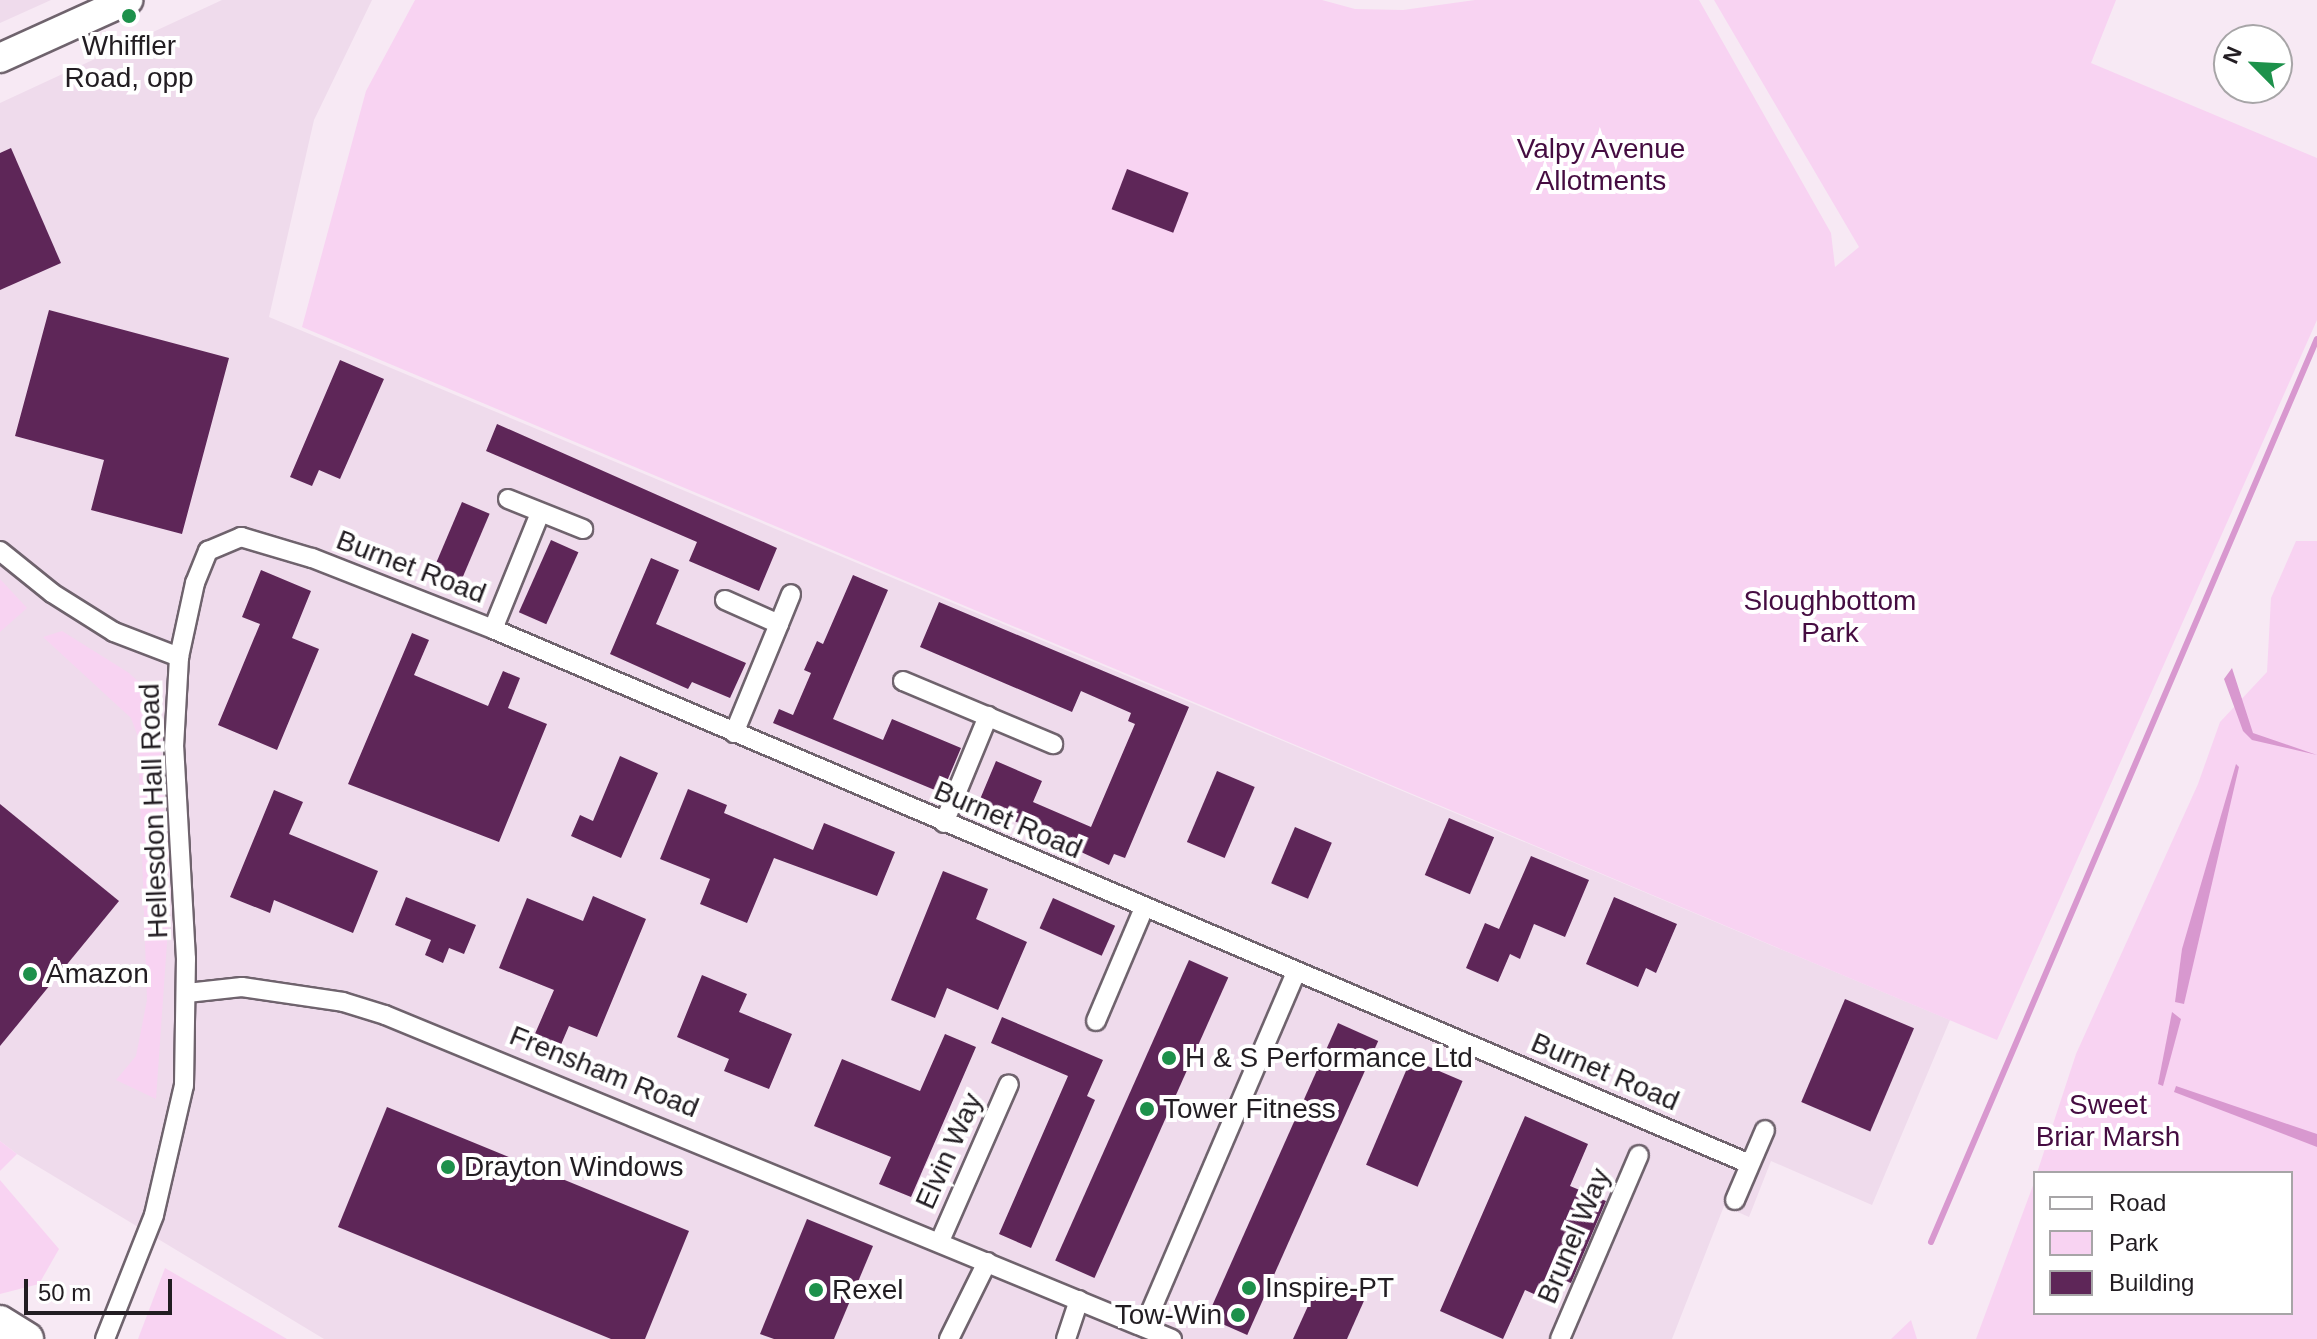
<!DOCTYPE html>
<style>
body{margin:0}
#map{position:relative;width:2317px;height:1339px;overflow:hidden;background:#f7e9f4;font-family:Helvetica,sans-serif}
div>[style]{position:absolute}
[style*='--x']{left:calc(var(--x)*1px);top:calc(var(--y)*1px);width:calc(var(--w)*1px);rotate:calc(var(--a)*1deg)}
.built>*{inset:0;background:#efdbec}
.green>*{inset:0;background:#f8d3f2}
.water>*{inset:0;background:#d898cf}
.stream>*{height:6px;margin:-3px;padding:0 3px;transform-origin:3px;border-radius:3px;background:#d898cf}
.building>*{inset:0;background:#5e2658;transform-origin:0 0}
.roads{filter:drop-shadow(2px 0 #6f636d) drop-shadow(-2px 0 #6f636d) drop-shadow(0 2px #6f636d) drop-shadow(0 -2px #6f636d)}
.street>*{height:18px;margin:-9px;padding:0 9px;transform-origin:9px;border-radius:9px;background:#fff}
.primary>*{height:28px;margin:-14px;padding:0 14px;transform-origin:14px;border-radius:14px;background:#fff}
.highway>*{height:32px;margin:-16px;padding:0 16px;transform-origin:16px;border-radius:16px;background:#fff}
.dots>*{width:22px;height:22px;translate:-50% -50%;box-sizing:border-box;border:4px solid #fff;border-radius:50%}
span{translate:-50% -50%;white-space:nowrap;text-align:center;line-height:1.15;-webkit-text-stroke:8px #fff;paint-order:stroke}
.poi-label{font-size:28px;color:#221d22}
.left{translate:0 -50%;text-align:left}
.right{translate:-100% -50%;text-align:right}
.park-label{font-size:28px;color:#450c41}
.street-label{font-size:28px;color:#221d22}
.legend{position:absolute;left:2033px;top:1171px;width:260px;height:144px;box-sizing:border-box;background:#fff;border:2px solid #a7a5a7;margin:0;padding:10px 14px;list-style:none;font-size:24px;color:#221d22}
.legend li{display:flex;align-items:center;gap:16px;height:40px}
.legend b{width:40px;border:2px solid #a7a5a7}
.north{position:absolute;left:2213px;top:24px;width:80px;height:80px;box-sizing:border-box;background:#fff;border:2px solid #a7a5a7;border-radius:50%;rotate:294deg;font-size:22px;font-weight:700;line-height:32px;text-align:center;color:#221d22}
.north::after{content:'';display:block;margin:auto;width:28px;height:36px;background:#1d914b;clip-path:polygon(50% 0,100% 100%,50% 72%,0 100%)}
.scale{position:absolute;left:24px;top:1279px;width:148px;height:36px;box-sizing:border-box;border:4px solid #221d22;border-top:0;padding-left:10px;font-size:24px;line-height:28px;white-space:nowrap;color:#221d22;-webkit-text-stroke:6px #fff;paint-order:stroke}
</style>
<div id="map">
<div class="built">
<i style="clip-path:polygon(0 0,51px 0,0 23px)"></i>
<i style="clip-path:polygon(222px 0,372px 0,314px 120px,269px 317px,1950px 1020px,1872px 1205px,1771px 1161px,1749px 1217px,1724px 1206px,1672px 1339px,324px 1339px,17px 1154px,0 1141px,0 103px)"></i>
</div>
<div class="green">
<i style="clip-path:polygon(415px 0,1322px 0,1355px 9px,1403px 10px,1475px 0,1699px 0,1831px 233px,1835px 267px,1859px 247px,1714px 0,2116px 0,2091px 63px,2317px 158px,2317px 320px,1997px 1040px,302px 327px,366px 91px)"></i>
<i style="clip-path:polygon(2296px 541px,2317px 541px,2317px 1339px,1976px 1339px,2035px 1180px,2035px 1313px,2291px 1313px,2291px 1173px,2037px 1173px,2076px 1054px,2198px 784px,2220px 722px,2267px 672px,2271px 598px)"></i>
<i style="clip-path:polygon(0 579px,27px 608px,0 632px)"></i>
<i style="clip-path:polygon(62px 631px,129px 673px,158px 700px,169px 914px,156px 1099px,116px 1080px,136px 1056px,147px 1000px,138px 737px,131px 718px,43px 637px)"></i>
<i style="clip-path:polygon(0 1141px,17px 1154px,0 1171px)"></i>
<i style="clip-path:polygon(0 1180px,59px 1249px,39px 1284px,0 1294px)"></i>
<i style="clip-path:polygon(165px 1268px,287px 1339px,138px 1339px)"></i>
<i style="clip-path:polygon(1911px 1320px,1917px 1339px,1891px 1339px)"></i>
</div>
<div class="water">
<i style="clip-path:polygon(2232px 668px,2253px 733px,2317px 755px,2252px 740px,2243px 731px,2224px 679px)"></i>
<i style="clip-path:polygon(2236px 764px,2239px 767px,2184px 1004px,2175px 1002px,2182px 949px)"></i>
<i style="clip-path:polygon(2172px 1012px,2181px 1019px,2163px 1086px,2158px 1084px)"></i>
<i style="clip-path:polygon(2176px 1086px,2317px 1134px,2317px 1147px,2174px 1092px)"></i>
</div>
<div class="stream">
<i style="--x:1931;--y:1242;--w:982;--a:-66.86"></i>
</div>
<div class="building">
<i style="clip-path:polygon(11px 148px,61px 263px,0 290px,0 153px)"></i>
<i style="left:1127px;top:169px;width:66px;height:43px;rotate:21deg"></i>
<i style="clip-path:polygon(49px 310px,229px 358px,182px 534px,91px 510px,104px 460px,15px 436px)"></i>
<i style="clip-path:polygon(340px 360px,384px 379px,340px 479px,319px 470px,312px 486px,290px 477px)"></i>
<i style="clip-path:polygon(497px 424px,777px 548px,759px 591px,689px 561px,697px 542px,486px 451px)"></i>
<i style="left:462px;top:502px;width:30px;height:79px;rotate:23deg"></i>
<i style="left:551px;top:540px;width:30px;height:79px;rotate:24deg"></i>
<i style="clip-path:polygon(651px 558px,679px 570px,656px 624px,746px 663px,730px 698px,692px 682px,688px 689px,610px 654px)"></i>
<i style="clip-path:polygon(261px 570px,311px 591px,292px 638px,319px 649px,277px 750px,218px 725px,260px 624px,242px 617px)"></i>
<i style="clip-path:polygon(853px 575px,888px 590px,833px 719px,883px 740px,892px 719px,961px 748px,942px 793px,773px 723px,779px 709px,793px 715px,811px 673px,804px 670px,817px 641px,823px 644px)"></i>
<i style="clip-path:polygon(939px 602px,1189px 707px,1125px 858px,1114px 854px,1109px 865px,978px 804px,996px 761px,1042px 781px,1033px 802px,1091px 827px,1135px 724px,1128px 721px,1131px 713px,1081px 691px,1072px 712px,920px 647px)"></i>
<i style="clip-path:polygon(412px 633px,429px 640px,414px 675px,488px 706px,503px 671px,520px 678px,508px 708px,547px 724px,499px 842px,348px 784px)"></i>
<i style="clip-path:polygon(620px 756px,658px 773px,621px 858px,571px 836px,580px 815px,593px 821px)"></i>
<i style="left:1217px;top:771px;width:41px;height:77px;rotate:23deg"></i>
<i style="clip-path:polygon(688px 789px,727px 805px,724px 813px,813px 850px,824px 823px,895px 852px,877px 896px,774px 858px,747px 923px,700px 904px,710px 879px,660px 859px)"></i>
<i style="clip-path:polygon(274px 790px,303px 802px,289px 834px,378px 871px,353px 933px,274px 900px,270px 913px,230px 897px)"></i>
<i style="clip-path:polygon(0 804px,119px 901px,0 1046px)"></i>
<i style="left:1449px;top:818px;width:49px;height:62px;rotate:23deg"></i>
<i style="left:1295px;top:827px;width:40px;height:61px;rotate:23deg"></i>
<i style="clip-path:polygon(1531px 856px,1589px 880px,1565px 937px,1534px 924px,1520px 959px,1510px 954px,1498px 982px,1466px 968px,1485px 923px,1499px 929px)"></i>
<i style="clip-path:polygon(943px 871px,988px 889px,976px 919px,1027px 942px,998px 1010px,947px 988px,935px 1018px,891px 1000px)"></i>
<i style="clip-path:polygon(593px 896px,646px 919px,597px 1037px,569px 1026px,560px 1047px,534px 1036px,554px 990px,499px 968px,527px 898px,583px 921px)"></i>
<i style="clip-path:polygon(406px 897px,476px 925px,464px 954px,449px 948px,443px 963px,425px 955px,431px 940px,395px 925px)"></i>
<i style="clip-path:polygon(1614px 897px,1677px 924px,1656px 973px,1646px 968px,1638px 987px,1586px 964px)"></i>
<i style="left:1053px;top:898px;width:68px;height:33px;rotate:24deg"></i>
<i style="left:1189px;top:960px;width:43px;height:329px;rotate:24deg"></i>
<i style="clip-path:polygon(702px 975px,747px 994px,739px 1012px,792px 1034px,769px 1089px,724px 1071px,729px 1059px,677px 1037px)"></i>
<i style="left:1845px;top:999px;width:75px;height:112px;rotate:23deg"></i>
<i style="clip-path:polygon(1002px 1017px,1103px 1060px,1087px 1096px,1095px 1100px,1031px 1248px,999px 1234px,1068px 1076px,991px 1043px)"></i>
<i style="left:1338px;top:1023px;width:44px;height:322px;rotate:24deg"></i>
<i style="clip-path:polygon(945px 1034px,976px 1047px,911px 1197px,879px 1184px,891px 1157px,814px 1126px,842px 1059px,920px 1091px)"></i>
<i style="left:1411px;top:1059px;width:56px;height:115px;rotate:23deg"></i>
<i style="clip-path:polygon(387px 1107px,689px 1231px,645px 1339px,611px 1339px,338px 1227px)"></i>
<i style="clip-path:polygon(1525px 1116px,1588px 1144px,1570px 1186px,1606px 1201px,1571px 1283px,1555px 1277px,1545px 1299px,1525px 1290px,1503px 1339px,1440px 1311px)"></i>
<i style="clip-path:polygon(807px 1219px,873px 1246px,834px 1339px,774px 1339px,760px 1334px)"></i>
<i style="clip-path:polygon(1322px 1275px,1367px 1294px,1347px 1339px,1293px 1339px)"></i>
</div>
<div class="roads">
<div class="street">
<i style="--x:508;--y:499;--w:81;--a:21.8"></i>
<i style="--x:0;--y:551;--w:67;--a:38.9"></i>
<i style="--x:52;--y:593;--w:73;--a:32.2"></i>
<i style="--x:114;--y:632;--w:70;--a:21"></i>
<i style="--x:725;--y:600;--w:59;--a:24"></i>
<i style="--x:779;--y:624;--w:118;--a:112.4"></i>
<i style="--x:779;--y:624;--w:32;--a:-68"></i>
<i style="--x:493;--y:629;--w:125;--a:-67.9"></i>
<i style="--x:903;--y:681;--w:163;--a:22.8"></i>
<i style="--x:944;--y:823;--w:116;--a:-67.6"></i>
<i style="--x:187;--y:993;--w:55;--a:-6.2"></i>
<i style="--x:242;--y:987;--w:102;--a:8.4"></i>
<i style="--x:343;--y:1002;--w:44;--a:17.2"></i>
<i style="--x:385;--y:1015;--w:851;--a:22.38"></i>
<i style="--x:1096;--y:1021;--w:123;--a:-67"></i>
<i style="--x:1735;--y:1200;--w:76;--a:-66.8"></i>
<i style="--x:940;--y:1241;--w:171;--a:-66.3"></i>
<i style="--x:1144;--y:1327;--w:386;--a:-66.8"></i>
<i style="--x:105;--y:1339;--w:133;--a:-68.4"></i>
<i style="--x:154;--y:1215;--w:133;--a:-77"></i>
<i style="--x:184;--y:1085;--w:126;--a:-89.1"></i>
<i style="--x:186;--y:959;--w:212;--a:-93.2"></i>
<i style="--x:174;--y:747;--w:90;--a:-86.8"></i>
<i style="--x:179;--y:657;--w:76;--a:-77.8"></i>
<i style="--x:195;--y:583;--w:35;--a:-68"></i>
<i style="--x:208;--y:551;--w:36;--a:-23"></i>
<i style="--x:241;--y:537;--w:74;--a:16.5"></i>
<i style="--x:312;--y:558;--w:194;--a:21.4"></i>
<i style="--x:493;--y:629;--w:1366;--a:23.06"></i>
<i style="--x:949;--y:1339;--w:86;--a:-63.7"></i>
<i style="--x:1066;--y:1339;--w:41;--a:-71.6"></i>
<i style="--x:1560;--y:1339;--w:200;--a:-66.8"></i>
</div>
<div class="primary">
<i style="--x:0;--y:58;--w:141;--a:-24.4"></i>
</div>
<div class="highway">
<i style="--x:0;--y:1322;--w:32;--a:32"></i>
</div>
</div>
<div class="dots">
<i style="left:129px;top:16px;background:#1d914b"></i>
<i style="left:30px;top:974px;background:#1d914b"></i>
<i style="left:1169px;top:1058px;background:#1d914b"></i>
<i style="left:1147px;top:1109px;background:#1d914b"></i>
<i style="left:448px;top:1167px;background:#1d914b"></i>
<i style="left:1249px;top:1288px;background:#1d914b"></i>
<i style="left:816px;top:1290px;background:#1d914b"></i>
<i style="left:1238px;top:1315px;background:#1d914b"></i>
</div>
<div class="poi-label">
<span style="left:129px;top:62px">Whiffler<br>Road, opp</span>
<span class="left" style="left:46px;top:974px">Amazon</span>
<span class="left" style="left:1185px;top:1058px">H &amp; S Performance Ltd</span>
<span class="left" style="left:1163px;top:1109px">Tower Fitness</span>
<span class="left" style="left:464px;top:1167px">Drayton Windows</span>
<span class="left" style="left:1265px;top:1288px">Inspire-PT</span>
<span class="left" style="left:832px;top:1290px">Rexel</span>
<span class="right" style="left:1222px;top:1315px">Tow-Win</span>
</div>
<div class="park-label">
<span style="left:1601px;top:165px">Valpy Avenue<br>Allotments</span>
<span style="left:1830px;top:617px">Sloughbottom<br>Park</span>
<span style="left:2108px;top:1121px">Sweet<br>Briar Marsh</span>
</div>
<div class="street-label">
<span style="left:411px;top:567px;rotate:21deg">Burnet Road</span>
<span style="left:154px;top:811px;rotate:-92deg">Hellesdon Hall Road</span>
<span style="left:1008px;top:820px;rotate:23deg">Burnet Road</span>
<span style="left:604px;top:1072px;rotate:22deg">Frensham Road</span>
<span style="left:1605px;top:1072px;rotate:23deg">Burnet Road</span>
<span style="left:949px;top:1151px;rotate:-66deg">Elvin Way</span>
<span style="left:1574px;top:1236px;rotate:-67deg">Brunel Way</span>
</div>
<ul class="legend">
<li><b style="height:10px;background:#fff"></b>Road</li>
<li><b style="height:22px;background:#f8d3f2"></b>Park</li>
<li><b style="height:22px;background:#5e2658"></b>Building</li>
</ul>
<div class="north">N</div>
<div class="scale">50 m</div>
</div>
